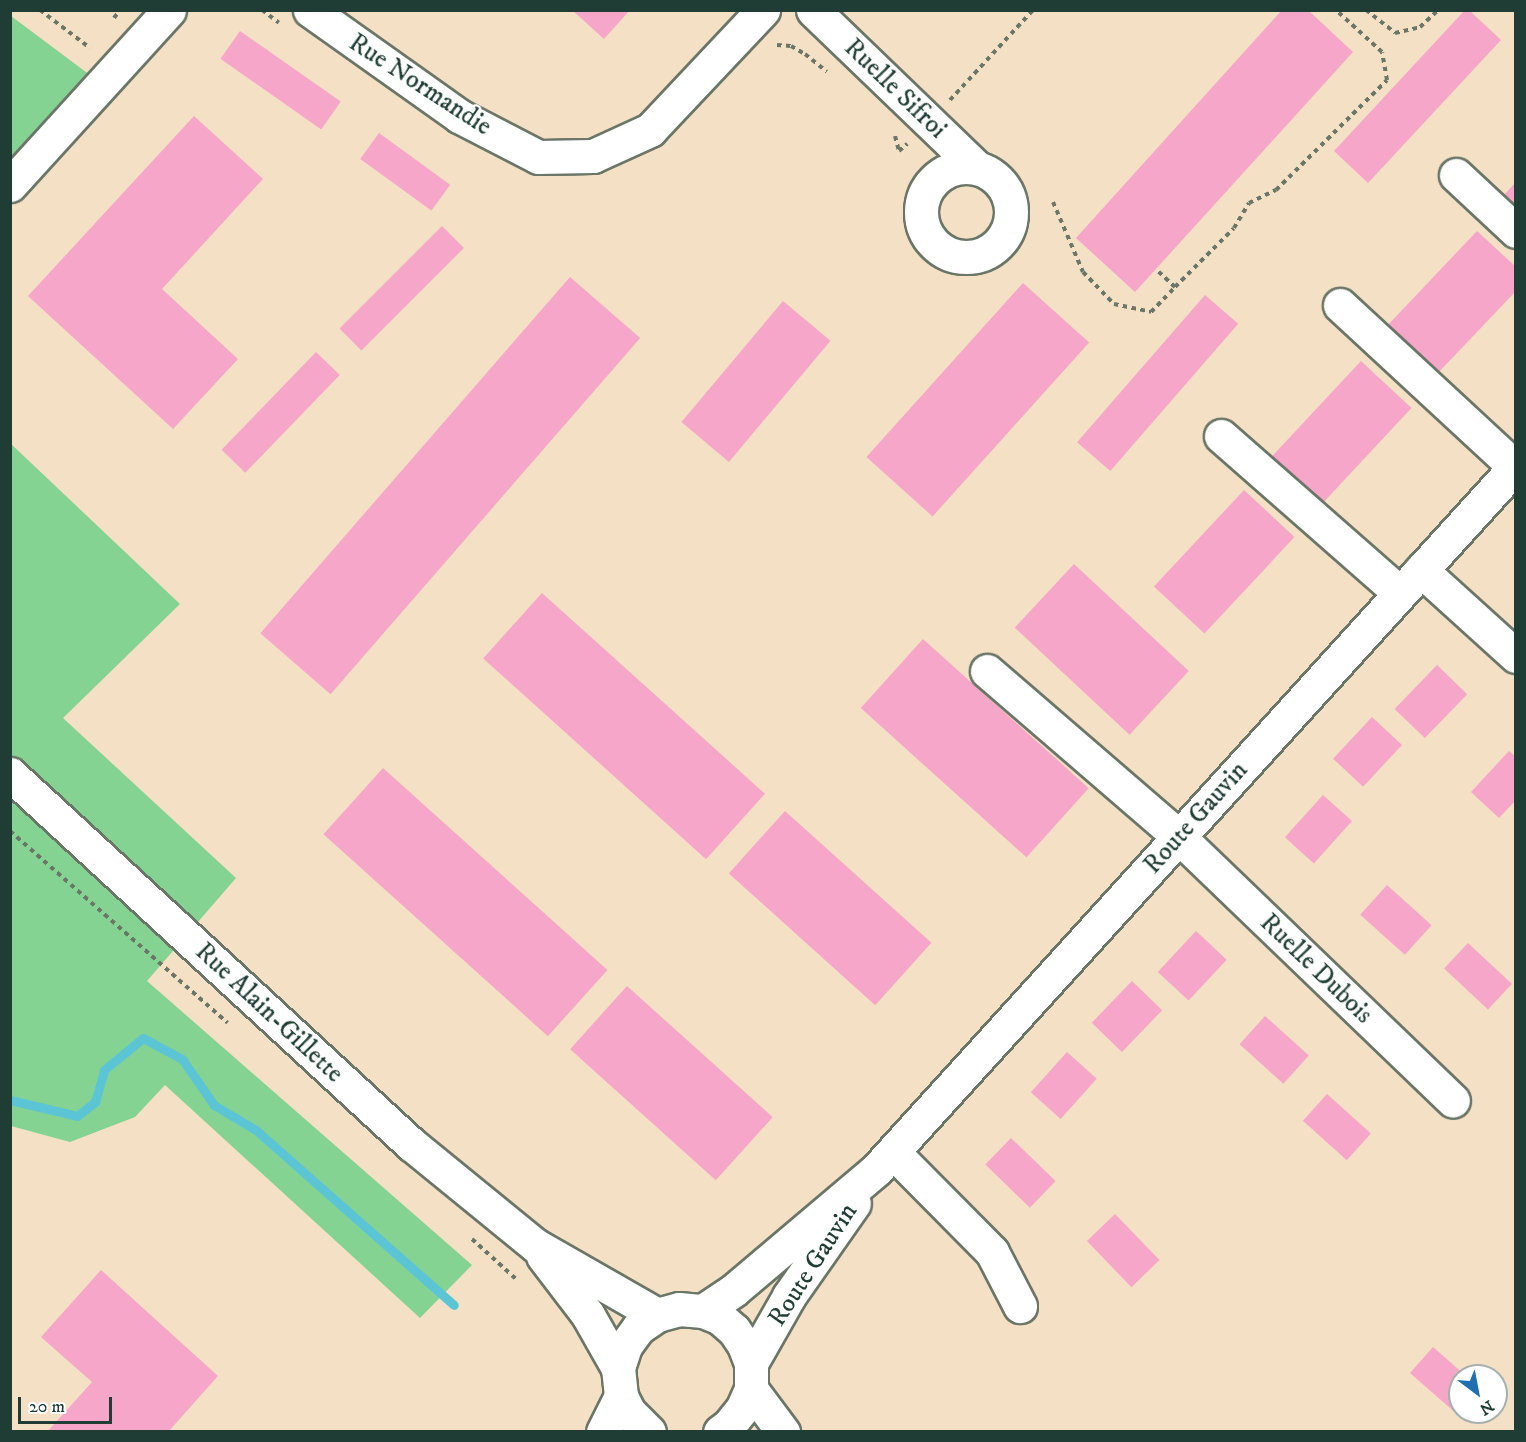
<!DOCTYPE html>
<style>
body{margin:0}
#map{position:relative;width:1526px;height:1442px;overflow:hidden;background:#f4e0c5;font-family:"IM FELL DW Pica",serif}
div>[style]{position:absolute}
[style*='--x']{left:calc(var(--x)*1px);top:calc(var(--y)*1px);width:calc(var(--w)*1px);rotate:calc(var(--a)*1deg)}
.green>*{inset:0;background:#85d392}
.stream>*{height:9px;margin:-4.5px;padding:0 4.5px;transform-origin:4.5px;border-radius:4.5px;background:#5bc5d6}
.building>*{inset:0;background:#f6a6c8;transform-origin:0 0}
.path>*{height:4px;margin-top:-2px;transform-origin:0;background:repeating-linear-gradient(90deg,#6a7667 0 4.5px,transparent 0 9px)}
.roads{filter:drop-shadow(2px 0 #6a7667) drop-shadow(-2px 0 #6a7667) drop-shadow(0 2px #6a7667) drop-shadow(0 -2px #6a7667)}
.minor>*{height:33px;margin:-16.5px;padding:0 16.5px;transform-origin:16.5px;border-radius:16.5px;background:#fff}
.minor>.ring{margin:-16.5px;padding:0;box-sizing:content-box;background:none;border:33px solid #fff;border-radius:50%}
span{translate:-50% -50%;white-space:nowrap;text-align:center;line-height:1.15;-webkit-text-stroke:4.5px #fff;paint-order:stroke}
.street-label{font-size:26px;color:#1f3d34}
.frame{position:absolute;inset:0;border:12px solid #1f3d34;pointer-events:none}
.north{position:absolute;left:1448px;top:1364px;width:60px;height:60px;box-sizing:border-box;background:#fff;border:2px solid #a5b1ae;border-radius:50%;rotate:148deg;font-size:16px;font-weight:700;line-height:24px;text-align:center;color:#1f3d34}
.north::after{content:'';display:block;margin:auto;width:21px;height:27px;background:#1f6fb2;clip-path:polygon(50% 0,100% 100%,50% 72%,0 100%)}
.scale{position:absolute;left:18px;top:1397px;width:94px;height:27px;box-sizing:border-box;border:3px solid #1f3d34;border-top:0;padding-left:8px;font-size:18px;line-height:21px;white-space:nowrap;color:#1f3d34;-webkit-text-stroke:4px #fff;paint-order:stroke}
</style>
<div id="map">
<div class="green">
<i style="clip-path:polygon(11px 16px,102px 84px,11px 185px)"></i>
<i style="clip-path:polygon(10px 443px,180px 604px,63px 718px,236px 878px,147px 981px,472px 1265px,420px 1318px,165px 1085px,135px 1117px,70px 1142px,11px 1126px)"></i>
</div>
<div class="stream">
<i style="--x:10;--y:1100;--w:69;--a:13.4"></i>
<i style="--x:77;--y:1116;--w:23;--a:-38"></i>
<i style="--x:95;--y:1102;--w:33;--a:-74"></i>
<i style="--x:104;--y:1070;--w:50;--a:-39.4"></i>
<i style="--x:143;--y:1038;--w:44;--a:28.3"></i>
<i style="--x:182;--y:1059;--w:56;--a:55.2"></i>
<i style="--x:214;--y:1105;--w:49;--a:30.8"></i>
<i style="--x:256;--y:1130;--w:264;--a:41.5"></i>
</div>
<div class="building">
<i style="clip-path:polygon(572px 10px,630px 10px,604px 39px)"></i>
<i style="clip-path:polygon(1282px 10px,1308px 10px,1353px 52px,1135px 292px,1076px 238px)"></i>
<i style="clip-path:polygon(1465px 10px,1469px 10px,1501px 40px,1368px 183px,1334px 151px)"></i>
<i style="left:240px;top:31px;width:123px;height:34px;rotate:35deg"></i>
<i style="clip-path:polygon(194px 116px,263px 179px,162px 289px,238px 359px,173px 429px,28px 296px)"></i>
<i style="left:379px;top:133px;width:88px;height:32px;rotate:36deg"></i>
<i style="clip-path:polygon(1516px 182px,1516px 209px,1502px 197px)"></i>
<i style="left:442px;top:226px;width:31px;height:145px;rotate:45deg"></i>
<i style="clip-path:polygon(1477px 231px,1516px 267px,1516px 291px,1437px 374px,1386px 327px)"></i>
<i style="left:570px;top:277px;width:93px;height:472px;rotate:41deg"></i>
<i style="left:1023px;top:283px;width:89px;height:234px;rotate:42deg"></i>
<i style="left:1205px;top:295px;width:44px;height:195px;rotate:41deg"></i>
<i style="left:783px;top:301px;width:62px;height:158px;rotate:40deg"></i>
<i style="left:316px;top:352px;width:33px;height:136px;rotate:44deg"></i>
<i style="left:1361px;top:361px;width:69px;height:132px;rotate:43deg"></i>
<i style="left:1244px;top:490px;width:69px;height:132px;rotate:43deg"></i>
<i style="left:1074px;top:564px;width:157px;height:87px;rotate:43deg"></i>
<i style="left:542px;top:593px;width:300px;height:88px;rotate:42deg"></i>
<i style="left:923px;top:639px;width:223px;height:93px;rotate:42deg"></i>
<i style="left:1437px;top:665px;width:42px;height:61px;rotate:44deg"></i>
<i style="left:1372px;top:717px;width:41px;height:57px;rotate:43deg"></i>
<i style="clip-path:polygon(1509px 751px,1516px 757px,1516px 800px,1499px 818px,1471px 792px)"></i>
<i style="left:383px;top:768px;width:302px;height:89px;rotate:42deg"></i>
<i style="left:1323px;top:795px;width:39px;height:57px;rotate:42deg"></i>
<i style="left:785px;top:811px;width:197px;height:84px;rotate:42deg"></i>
<i style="left:1387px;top:885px;width:60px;height:40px;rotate:42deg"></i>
<i style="left:1196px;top:931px;width:42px;height:56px;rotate:43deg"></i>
<i style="left:1468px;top:943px;width:60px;height:35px;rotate:43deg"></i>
<i style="left:1132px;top:981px;width:42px;height:58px;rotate:44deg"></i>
<i style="left:627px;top:986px;width:196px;height:85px;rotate:42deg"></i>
<i style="left:1265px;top:1016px;width:59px;height:38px;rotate:42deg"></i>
<i style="left:1067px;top:1052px;width:40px;height:54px;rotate:42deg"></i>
<i style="left:1327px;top:1094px;width:59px;height:36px;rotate:42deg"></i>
<i style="left:1011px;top:1138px;width:62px;height:37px;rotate:44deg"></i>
<i style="left:1115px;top:1214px;width:64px;height:39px;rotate:46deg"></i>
<i style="clip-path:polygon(101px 1270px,218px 1376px,168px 1432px,47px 1432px,92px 1382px,41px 1337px)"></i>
<i style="clip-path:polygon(1433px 1347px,1466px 1376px,1460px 1376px,1460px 1412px,1475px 1412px,1466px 1422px,1410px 1373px)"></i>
</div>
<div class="path">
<i style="--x:40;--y:10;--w:63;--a:37.2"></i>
<i style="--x:262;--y:10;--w:21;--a:37"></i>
<i style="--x:1366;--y:10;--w:37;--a:38"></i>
<i style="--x:1395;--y:33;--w:26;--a:-13"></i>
<i style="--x:1420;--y:27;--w:25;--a:-43"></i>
<i style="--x:114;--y:18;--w:10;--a:-53"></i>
<i style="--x:777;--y:45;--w:14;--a:4"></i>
<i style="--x:791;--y:46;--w:16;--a:30"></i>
<i style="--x:805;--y:54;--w:28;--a:39"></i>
<i style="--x:950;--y:100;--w:122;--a:-47.3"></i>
<i style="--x:895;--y:136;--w:16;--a:75"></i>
<i style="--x:899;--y:151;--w:11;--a:-41"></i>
<i style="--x:1053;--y:202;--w:76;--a:66.8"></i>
<i style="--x:1083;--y:272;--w:45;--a:45.9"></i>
<i style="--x:1114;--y:304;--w:38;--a:12"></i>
<i style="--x:1151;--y:312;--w:35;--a:-46"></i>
<i style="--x:1175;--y:287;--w:26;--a:-137"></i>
<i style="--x:1175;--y:287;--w:83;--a:-45"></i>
<i style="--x:1234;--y:228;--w:29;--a:-59"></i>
<i style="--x:1249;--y:203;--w:30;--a:-26"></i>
<i style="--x:1276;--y:190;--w:156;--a:-44.7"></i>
<i style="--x:1387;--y:80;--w:28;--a:-100"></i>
<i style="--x:1382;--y:52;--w:62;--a:-137.6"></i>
<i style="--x:10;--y:831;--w:290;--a:41.4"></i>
<i style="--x:472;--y:1239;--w:61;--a:42.3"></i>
</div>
<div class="roads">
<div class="minor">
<i style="--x:310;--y:10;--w:183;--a:35.4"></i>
<i style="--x:459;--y:116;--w:89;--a:27.4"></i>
<i style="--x:538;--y:157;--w:55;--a:-1"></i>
<i style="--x:593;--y:156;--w:63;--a:-24.5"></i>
<i style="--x:650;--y:130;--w:165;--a:-46.7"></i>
<i style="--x:813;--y:10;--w:228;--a:43.9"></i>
<i class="ring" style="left:921px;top:167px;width:57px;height:57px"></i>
<i style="--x:1456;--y:175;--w:82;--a:43"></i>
<i style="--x:10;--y:185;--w:236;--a:-47.7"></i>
<i style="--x:1340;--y:305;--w:238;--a:42.8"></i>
<i style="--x:1221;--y:436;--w:238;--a:41.3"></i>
<i style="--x:1421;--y:570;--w:128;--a:42.2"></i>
<i style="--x:987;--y:671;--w:254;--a:40.8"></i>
<i style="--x:1179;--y:837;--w:380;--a:43.9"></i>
<i style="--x:10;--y:774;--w:546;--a:42.7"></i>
<i style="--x:411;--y:1144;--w:160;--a:39.2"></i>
<i style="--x:535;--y:1245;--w:141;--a:29.8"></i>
<i style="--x:893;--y:1152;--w:141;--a:45.3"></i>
<i style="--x:992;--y:1252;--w:61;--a:62.6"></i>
<i style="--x:543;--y:1256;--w:74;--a:52.7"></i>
<i style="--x:588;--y:1315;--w:61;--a:60.5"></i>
<i style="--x:703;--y:1311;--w:37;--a:-34"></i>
<i style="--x:734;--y:1290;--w:187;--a:-40.2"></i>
<i style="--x:877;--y:1169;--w:950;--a:-47.73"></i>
<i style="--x:751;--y:1363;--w:77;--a:-60.4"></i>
<i style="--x:789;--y:1296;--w:113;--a:-55"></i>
<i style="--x:751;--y:1389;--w:54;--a:53.3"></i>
<i style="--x:603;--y:1432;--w:40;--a:-63.4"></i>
<i style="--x:649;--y:1432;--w:28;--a:-135"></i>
<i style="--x:629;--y:1412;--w:18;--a:-117"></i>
<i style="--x:621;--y:1396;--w:28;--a:-96"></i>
<i style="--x:618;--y:1368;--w:23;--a:-72"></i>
<i style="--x:625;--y:1346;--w:22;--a:-54"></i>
<i style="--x:638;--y:1328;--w:23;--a:-34"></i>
<i style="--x:657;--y:1315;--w:23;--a:-15"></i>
<i style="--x:679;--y:1309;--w:24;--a:5"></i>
<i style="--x:703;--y:1311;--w:18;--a:22"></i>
<i style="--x:720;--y:1318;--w:18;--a:41"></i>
<i style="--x:734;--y:1330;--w:18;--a:56"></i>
<i style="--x:744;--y:1345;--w:19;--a:69"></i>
<i style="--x:751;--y:1363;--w:26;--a:90"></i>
<i style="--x:751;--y:1389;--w:22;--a:114"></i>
<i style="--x:742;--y:1409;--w:22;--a:129"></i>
<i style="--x:728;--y:1426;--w:10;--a:143"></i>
</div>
</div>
<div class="street-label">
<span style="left:420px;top:85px;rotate:33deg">Rue Normandie</span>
<span style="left:895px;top:89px;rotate:44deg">Ruelle Sifroi</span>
<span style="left:1196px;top:818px;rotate:-48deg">Route Gauvin</span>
<span style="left:1316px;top:969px;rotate:44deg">Ruelle Dubois</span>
<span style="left:269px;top:1013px;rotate:43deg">Rue Alain-Gillette</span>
<span style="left:813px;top:1265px;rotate:-57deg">Route Gauvin</span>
</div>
<div class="frame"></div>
<div class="north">N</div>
<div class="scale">20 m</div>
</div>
